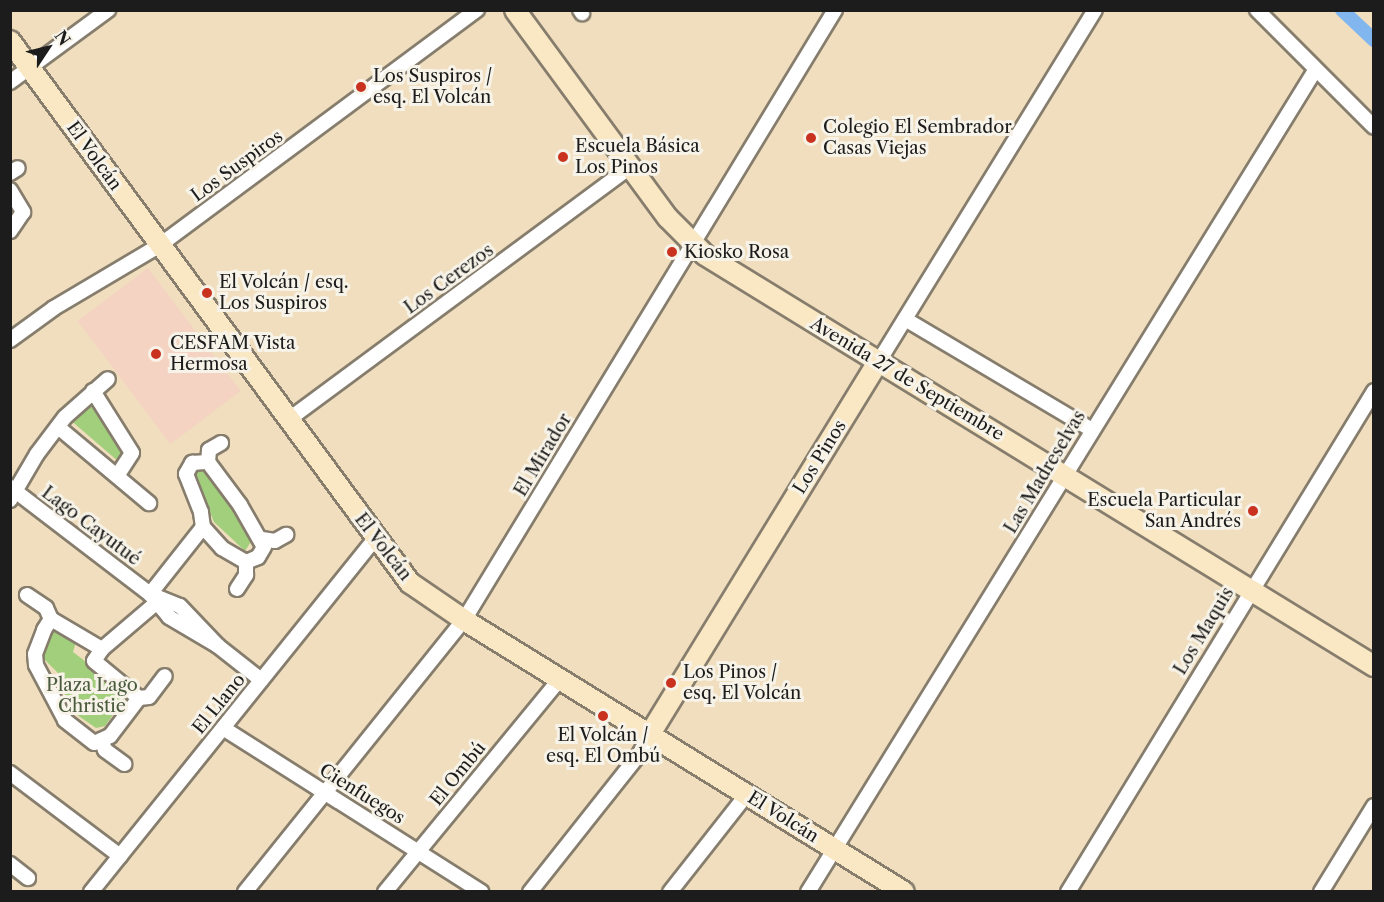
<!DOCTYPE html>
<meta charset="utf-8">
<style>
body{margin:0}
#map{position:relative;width:1384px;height:902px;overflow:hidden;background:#f0debe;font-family:"Libre Caslon Text",serif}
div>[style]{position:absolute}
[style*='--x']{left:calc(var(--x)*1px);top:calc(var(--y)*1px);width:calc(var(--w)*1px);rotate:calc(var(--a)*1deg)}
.built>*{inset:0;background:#f5d3c2;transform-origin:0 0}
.green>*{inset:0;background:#a2cf7c}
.canal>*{height:14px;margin:-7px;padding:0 7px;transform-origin:7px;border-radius:7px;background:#81b6ef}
.roads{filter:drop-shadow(2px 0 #867d6d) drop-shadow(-2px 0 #867d6d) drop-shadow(0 2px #867d6d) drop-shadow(0 -2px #867d6d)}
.street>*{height:14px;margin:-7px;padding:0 7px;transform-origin:7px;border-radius:7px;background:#fff}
.secondary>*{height:20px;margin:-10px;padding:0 10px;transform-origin:10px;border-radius:10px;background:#fae7c3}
.dots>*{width:16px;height:16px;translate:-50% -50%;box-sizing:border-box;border:3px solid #f7f3e8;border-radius:50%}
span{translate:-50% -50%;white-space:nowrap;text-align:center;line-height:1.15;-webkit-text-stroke:6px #f7f3e8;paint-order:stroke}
.poi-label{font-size:18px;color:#1c1c1c}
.left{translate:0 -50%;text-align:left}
.right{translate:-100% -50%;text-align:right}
.street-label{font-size:18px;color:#1c1c1c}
.park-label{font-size:18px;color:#4b5b3e}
.frame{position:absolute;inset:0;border:12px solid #1c1c1c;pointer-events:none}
.north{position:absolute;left:18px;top:18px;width:60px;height:60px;-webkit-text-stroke:4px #f7f3e8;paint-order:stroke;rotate:55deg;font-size:16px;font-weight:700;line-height:24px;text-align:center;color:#1c1c1c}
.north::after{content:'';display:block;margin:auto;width:21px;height:27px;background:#1c1c1c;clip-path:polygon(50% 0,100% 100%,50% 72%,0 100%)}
</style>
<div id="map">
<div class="built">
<i style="left:148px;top:268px;width:154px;height:88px;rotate:53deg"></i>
</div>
<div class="green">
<i style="clip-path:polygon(90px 398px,126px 453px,119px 462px,68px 418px)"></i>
<i style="clip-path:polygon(200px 466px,252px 527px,254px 537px,245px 551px,214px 522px,195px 476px)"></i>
<i style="clip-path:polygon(55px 624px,77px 639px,73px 652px,122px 689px,124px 699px,105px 726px,96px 728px,70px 710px,58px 673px,41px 656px)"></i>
</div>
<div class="canal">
<i style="--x:1342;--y:10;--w:44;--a:43.2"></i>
</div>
<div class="roads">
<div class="street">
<i style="--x:580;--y:10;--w:4;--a:56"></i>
<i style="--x:1257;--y:10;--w:165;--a:45"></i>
<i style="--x:10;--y:82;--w:122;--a:-36.3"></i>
<i style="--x:10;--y:173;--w:9;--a:-32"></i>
<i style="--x:10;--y:190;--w:26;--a:59"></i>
<i style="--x:23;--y:212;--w:23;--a:124"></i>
<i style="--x:905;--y:319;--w:217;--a:30.7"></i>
<i style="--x:10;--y:340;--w:54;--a:-36"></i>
<i style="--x:54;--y:308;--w:123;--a:-30.7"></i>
<i style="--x:160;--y:245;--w:395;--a:-36.6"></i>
<i style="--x:879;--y:361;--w:412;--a:-58.4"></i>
<i style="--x:93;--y:391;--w:73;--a:57.8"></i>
<i style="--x:132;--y:453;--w:27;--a:123"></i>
<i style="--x:288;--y:420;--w:425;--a:-36.5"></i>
<i style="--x:58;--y:427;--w:119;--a:39.9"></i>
<i style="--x:208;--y:462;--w:12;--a:-85"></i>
<i style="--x:209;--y:450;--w:14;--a:-30"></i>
<i style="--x:10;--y:487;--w:176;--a:37.4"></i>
<i style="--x:150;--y:594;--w:30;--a:50"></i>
<i style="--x:169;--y:617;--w:57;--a:30.6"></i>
<i style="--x:10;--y:500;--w:53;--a:-59.6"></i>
<i style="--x:37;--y:454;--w:46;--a:-52.9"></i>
<i style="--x:65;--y:417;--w:57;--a:-41.5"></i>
<i style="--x:262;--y:539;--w:13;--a:9"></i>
<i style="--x:275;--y:541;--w:13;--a:-29"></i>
<i style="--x:237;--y:589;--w:17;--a:-57"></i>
<i style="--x:246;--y:575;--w:13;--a:-90"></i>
<i style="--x:150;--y:594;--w:85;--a:-51.7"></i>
<i style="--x:203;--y:527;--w:15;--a:-98"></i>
<i style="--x:201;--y:512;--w:41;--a:-111.5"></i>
<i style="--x:186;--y:474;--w:13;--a:-61"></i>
<i style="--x:192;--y:463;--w:16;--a:-4"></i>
<i style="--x:208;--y:462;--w:54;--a:53.3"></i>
<i style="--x:240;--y:505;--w:48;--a:60.3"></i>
<i style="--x:264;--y:547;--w:12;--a:121"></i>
<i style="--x:258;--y:557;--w:13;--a:157"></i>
<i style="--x:246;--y:562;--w:28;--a:-150"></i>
<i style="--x:222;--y:548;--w:28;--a:-132"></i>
<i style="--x:150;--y:594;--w:32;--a:22"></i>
<i style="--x:180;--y:606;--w:55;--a:46.5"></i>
<i style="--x:218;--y:646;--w:55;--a:38.3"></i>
<i style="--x:27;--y:595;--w:23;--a:34"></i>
<i style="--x:46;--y:608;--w:12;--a:66"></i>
<i style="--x:102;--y:649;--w:14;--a:124"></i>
<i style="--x:94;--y:661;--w:58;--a:39.4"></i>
<i style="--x:139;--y:698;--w:48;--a:127.3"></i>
<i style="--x:110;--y:736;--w:17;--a:156"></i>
<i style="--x:94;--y:743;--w:37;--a:-142"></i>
<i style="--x:65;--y:720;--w:62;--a:-117.8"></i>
<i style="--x:36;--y:665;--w:11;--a:-95"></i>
<i style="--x:35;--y:654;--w:26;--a:-69"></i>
<i style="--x:44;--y:630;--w:13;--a:-58"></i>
<i style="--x:51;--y:619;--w:59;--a:30.5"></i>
<i style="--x:102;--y:649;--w:71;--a:-40.4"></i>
<i style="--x:139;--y:698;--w:10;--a:-6"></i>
<i style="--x:149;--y:697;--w:26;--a:-53"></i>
<i style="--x:223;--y:728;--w:306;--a:32.4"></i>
<i style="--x:102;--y:741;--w:9;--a:72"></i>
<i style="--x:105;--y:750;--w:24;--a:36"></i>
<i style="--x:10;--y:773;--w:138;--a:37"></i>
<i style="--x:10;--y:864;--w:23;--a:38"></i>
<i style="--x:91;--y:892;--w:453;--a:-51.2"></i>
<i style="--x:245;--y:892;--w:349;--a:-51.2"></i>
<i style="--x:464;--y:620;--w:714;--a:-58.69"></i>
<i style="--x:385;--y:892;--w:276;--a:-50.6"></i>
<i style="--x:530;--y:892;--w:177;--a:-51.6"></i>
<i style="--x:640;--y:753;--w:21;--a:-62"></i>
<i style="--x:670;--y:892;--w:125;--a:-51.8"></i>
<i style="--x:808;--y:892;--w:964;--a:-58.32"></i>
<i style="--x:1068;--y:892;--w:587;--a:-58.58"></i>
<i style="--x:1321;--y:892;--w:101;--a:-58.4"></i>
</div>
<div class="secondary">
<i style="--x:515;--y:10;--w:258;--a:53.7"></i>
<i style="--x:668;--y:218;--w:52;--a:45"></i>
<i style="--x:705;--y:255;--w:785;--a:31.56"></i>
<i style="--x:10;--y:41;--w:674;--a:53.57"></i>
<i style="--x:410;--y:583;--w:65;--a:34.4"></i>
<i style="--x:464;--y:620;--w:517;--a:31.72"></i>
<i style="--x:650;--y:734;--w:438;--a:-58.5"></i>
</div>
</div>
<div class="dots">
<i style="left:361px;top:87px;background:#c8321e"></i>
<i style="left:811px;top:138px;background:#c8321e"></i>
<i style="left:563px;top:157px;background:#c8321e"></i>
<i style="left:672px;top:252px;background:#c8321e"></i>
<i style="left:207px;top:293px;background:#c8321e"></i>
<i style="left:156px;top:354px;background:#c8321e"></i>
<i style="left:1253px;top:511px;background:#c8321e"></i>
<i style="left:671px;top:683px;background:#c8321e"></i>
<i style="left:603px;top:716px;background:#c8321e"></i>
</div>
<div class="poi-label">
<span class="left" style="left:373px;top:87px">Los Suspiros /<br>esq. El Volcán</span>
<span class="left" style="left:823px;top:138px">Colegio El Sembrador<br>Casas Viejas</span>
<span class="left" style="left:575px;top:157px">Escuela Básica<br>Los Pinos</span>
<span class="left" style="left:684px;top:252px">Kiosko Rosa</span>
<span class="left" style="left:219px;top:293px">El Volcán / esq.<br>Los Suspiros</span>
<span class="left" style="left:170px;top:354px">CESFAM Vista<br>Hermosa</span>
<span class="right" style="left:1241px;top:511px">Escuela Particular<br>San Andrés</span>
<span class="left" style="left:683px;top:683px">Los Pinos /<br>esq. El Volcán</span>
<span style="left:603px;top:746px">El Volcán /<br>esq. El Ombú</span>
</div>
<div class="street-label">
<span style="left:94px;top:156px;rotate:54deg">El Volcán</span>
<span style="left:237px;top:166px;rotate:-36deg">Los Suspiros</span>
<span style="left:449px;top:279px;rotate:-36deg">Los Cerezos</span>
<span style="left:907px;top:379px;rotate:31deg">Avenida 27 de Septiembre</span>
<span style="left:543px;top:455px;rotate:-59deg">El Mirador</span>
<span style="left:820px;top:457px;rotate:-58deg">Los Pinos</span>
<span style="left:1045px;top:472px;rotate:-59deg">Las Madreselvas</span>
<span style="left:91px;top:526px;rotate:37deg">Lago Cayutué</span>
<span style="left:383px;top:547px;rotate:52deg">El Volcán</span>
<span style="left:1204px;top:631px;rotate:-59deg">Los Maquis</span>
<span style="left:219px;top:704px;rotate:-51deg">El Llano</span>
<span style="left:458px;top:774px;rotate:-51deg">El Ombú</span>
<span style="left:362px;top:794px;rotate:32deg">Cienfuegos</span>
<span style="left:783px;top:817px;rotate:32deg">El Volcán</span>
</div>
<div class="park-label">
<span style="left:92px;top:696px">Plaza Lago<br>Christie</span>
</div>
<div class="frame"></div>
<div class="north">N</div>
</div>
